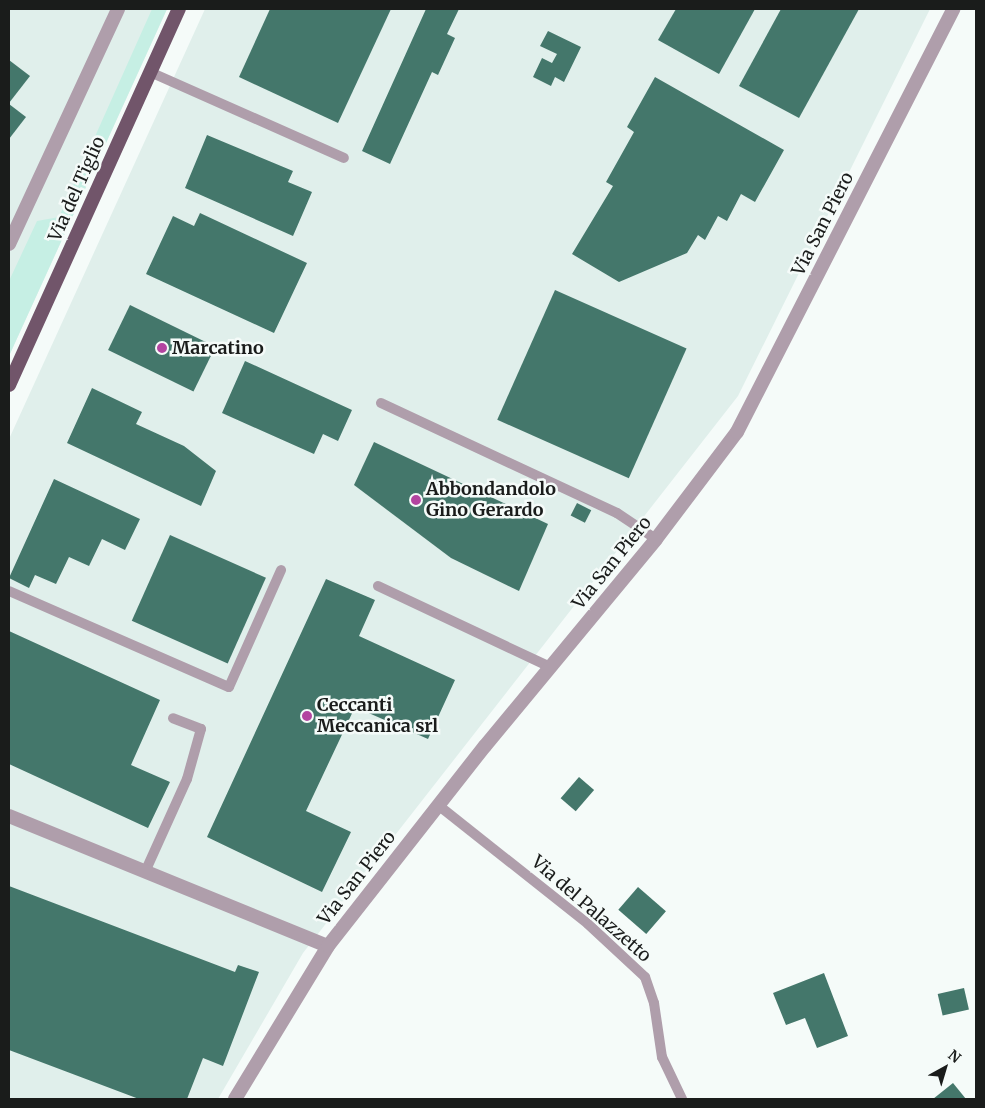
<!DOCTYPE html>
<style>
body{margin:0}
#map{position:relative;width:985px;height:1108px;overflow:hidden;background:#f5fbf9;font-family:Merriweather,serif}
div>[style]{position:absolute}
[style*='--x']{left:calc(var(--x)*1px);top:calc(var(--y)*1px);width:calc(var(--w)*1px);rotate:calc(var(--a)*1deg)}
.built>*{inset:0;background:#e0efeb}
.green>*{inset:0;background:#c6efe4}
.building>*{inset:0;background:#44776b;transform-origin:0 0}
.service>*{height:10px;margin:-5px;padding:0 5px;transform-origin:5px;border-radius:5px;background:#af9eab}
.minor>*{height:14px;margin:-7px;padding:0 7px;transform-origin:7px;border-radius:7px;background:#af9eab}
.primary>*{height:14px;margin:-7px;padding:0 7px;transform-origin:7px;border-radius:7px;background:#71556a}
.dots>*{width:14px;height:14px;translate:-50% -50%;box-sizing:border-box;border:2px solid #f5fbf9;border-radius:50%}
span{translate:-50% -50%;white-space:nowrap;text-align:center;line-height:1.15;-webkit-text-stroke:5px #f5fbf9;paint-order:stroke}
.street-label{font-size:18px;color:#1a1c1b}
.poi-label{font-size:18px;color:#1a1c1b;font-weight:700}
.left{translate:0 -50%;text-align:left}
.frame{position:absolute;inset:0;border:10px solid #1a1c1b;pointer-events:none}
.north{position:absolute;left:920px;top:1043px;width:50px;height:50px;-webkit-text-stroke:4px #f5fbf9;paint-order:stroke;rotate:39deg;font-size:14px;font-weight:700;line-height:20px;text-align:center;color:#1a1c1b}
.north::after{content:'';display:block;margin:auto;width:18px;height:22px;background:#1a1c1b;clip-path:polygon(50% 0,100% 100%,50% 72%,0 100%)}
</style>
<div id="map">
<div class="built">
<i style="clip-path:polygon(9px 9px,167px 9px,9px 356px)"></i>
<i style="clip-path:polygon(205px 9px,930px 9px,738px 396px,303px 953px,218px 1099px,9px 1099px,9px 439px)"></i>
</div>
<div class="green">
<i style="clip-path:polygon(152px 9px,167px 9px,9px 356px,9px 281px,37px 221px,59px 217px)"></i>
</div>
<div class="building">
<i style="clip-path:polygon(270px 9px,391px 9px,338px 123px,239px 77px)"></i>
<i style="clip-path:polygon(426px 9px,459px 9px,447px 34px,455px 38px,438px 75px,432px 72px,390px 164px,362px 151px)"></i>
<i style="clip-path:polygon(676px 9px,755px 9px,719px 74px,658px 40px)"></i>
<i style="clip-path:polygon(781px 9px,859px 9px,799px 118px,739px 86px)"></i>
<i style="clip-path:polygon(548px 31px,581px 47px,564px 82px,555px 77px,551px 86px,533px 77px,542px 58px,552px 63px,557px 54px,540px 46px)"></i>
<i style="clip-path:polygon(9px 60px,30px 76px,9px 103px)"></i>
<i style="clip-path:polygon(655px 77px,784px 150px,755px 202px,741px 194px,727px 221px,718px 216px,705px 240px,698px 235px,687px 253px,619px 282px,572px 254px,613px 186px,606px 182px,634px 132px,627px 127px)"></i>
<i style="clip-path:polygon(9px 104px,26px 117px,9px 139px)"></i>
<i style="clip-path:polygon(207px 135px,293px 171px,288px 182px,312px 192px,293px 236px,185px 188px)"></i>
<i style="clip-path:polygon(200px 213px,307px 263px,274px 333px,146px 274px,173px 216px,194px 226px)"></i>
<i style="left:555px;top:290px;width:144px;height:142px;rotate:24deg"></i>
<i style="left:130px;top:305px;width:95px;height:50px;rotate:26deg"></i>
<i style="clip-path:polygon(245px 361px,352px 410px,338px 441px,323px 434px,314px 454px,222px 413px)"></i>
<i style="clip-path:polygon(92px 388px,142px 412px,136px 424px,184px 446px,216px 471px,201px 506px,67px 443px)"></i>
<i style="clip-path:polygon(374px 442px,548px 524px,519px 591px,451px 558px,354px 485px)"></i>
<i style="clip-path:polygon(54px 479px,140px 519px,125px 550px,102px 539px,89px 566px,69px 557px,56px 584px,35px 575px,29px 588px,9px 578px)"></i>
<i style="left:577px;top:503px;width:16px;height:14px;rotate:27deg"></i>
<i style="left:170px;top:535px;width:105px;height:94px;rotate:24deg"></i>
<i style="clip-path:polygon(326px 579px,375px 600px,359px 636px,455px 680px,428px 739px,355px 707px,306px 811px,351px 832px,322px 892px,207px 837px)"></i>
<i style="clip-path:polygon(9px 631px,160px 700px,131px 765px,170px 782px,148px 828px,9px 764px)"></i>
<i style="left:579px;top:777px;width:20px;height:28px;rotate:41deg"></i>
<i style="clip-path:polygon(9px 886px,235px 972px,238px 965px,259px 972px,223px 1066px,203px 1058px,187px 1099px,139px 1099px,9px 1050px)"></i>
<i style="left:638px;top:887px;width:37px;height:30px;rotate:41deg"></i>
<i style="clip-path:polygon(824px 973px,848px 1036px,817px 1048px,805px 1018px,786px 1025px,773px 993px)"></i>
<i style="left:964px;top:988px;width:22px;height:27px;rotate:77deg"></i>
<i style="clip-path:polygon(953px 1083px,966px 1099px,933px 1099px)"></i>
</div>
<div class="service">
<i style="--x:150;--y:72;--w:212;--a:23.9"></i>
<i style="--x:381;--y:403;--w:260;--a:25"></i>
<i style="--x:617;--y:513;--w:47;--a:33.7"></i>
<i style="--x:378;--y:586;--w:190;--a:25.2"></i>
<i style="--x:9;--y:591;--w:240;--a:23.6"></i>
<i style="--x:229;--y:687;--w:128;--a:-66"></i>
<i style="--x:438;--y:805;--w:191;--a:38.4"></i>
<i style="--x:588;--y:924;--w:78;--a:42.9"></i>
<i style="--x:645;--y:977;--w:28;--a:71"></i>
<i style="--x:654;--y:1003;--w:55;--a:81.6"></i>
<i style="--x:662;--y:1057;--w:47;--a:64.5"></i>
<i style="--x:145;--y:872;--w:102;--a:-65.7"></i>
<i style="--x:187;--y:779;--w:52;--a:-74.4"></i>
<i style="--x:201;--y:729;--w:30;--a:-159"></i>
</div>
<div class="minor">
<i style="--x:9;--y:244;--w:259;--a:-65.1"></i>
<i style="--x:9;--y:816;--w:344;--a:22.2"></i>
<i style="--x:235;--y:1099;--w:179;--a:-58.7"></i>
<i style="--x:328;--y:946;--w:254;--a:-51.9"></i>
<i style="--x:485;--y:746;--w:268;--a:-50.4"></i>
<i style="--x:656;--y:539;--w:134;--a:-52.9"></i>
<i style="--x:737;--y:432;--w:475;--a:-62.9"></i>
</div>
<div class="primary">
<i style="--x:9;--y:385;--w:413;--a:-65.7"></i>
</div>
<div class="dots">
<i style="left:162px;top:348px;background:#b344a0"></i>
<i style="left:416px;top:500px;background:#b344a0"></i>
<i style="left:307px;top:716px;background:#b344a0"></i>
</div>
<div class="street-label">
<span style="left:77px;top:189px;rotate:-66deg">Via del Tiglio</span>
<span style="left:823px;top:224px;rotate:-63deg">Via San Piero</span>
<span style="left:612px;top:563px;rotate:-51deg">Via San Piero</span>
<span style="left:357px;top:878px;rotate:-52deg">Via San Piero</span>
<span style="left:591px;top:909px;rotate:41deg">Via del Palazzetto</span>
</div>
<div class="poi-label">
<span class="left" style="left:172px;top:348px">Marcatino</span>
<span class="left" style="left:426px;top:500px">Abbondandolo<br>Gino Gerardo</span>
<span class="left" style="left:317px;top:716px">Ceccanti<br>Meccanica srl</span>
</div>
<div class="frame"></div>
<div class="north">N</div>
</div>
